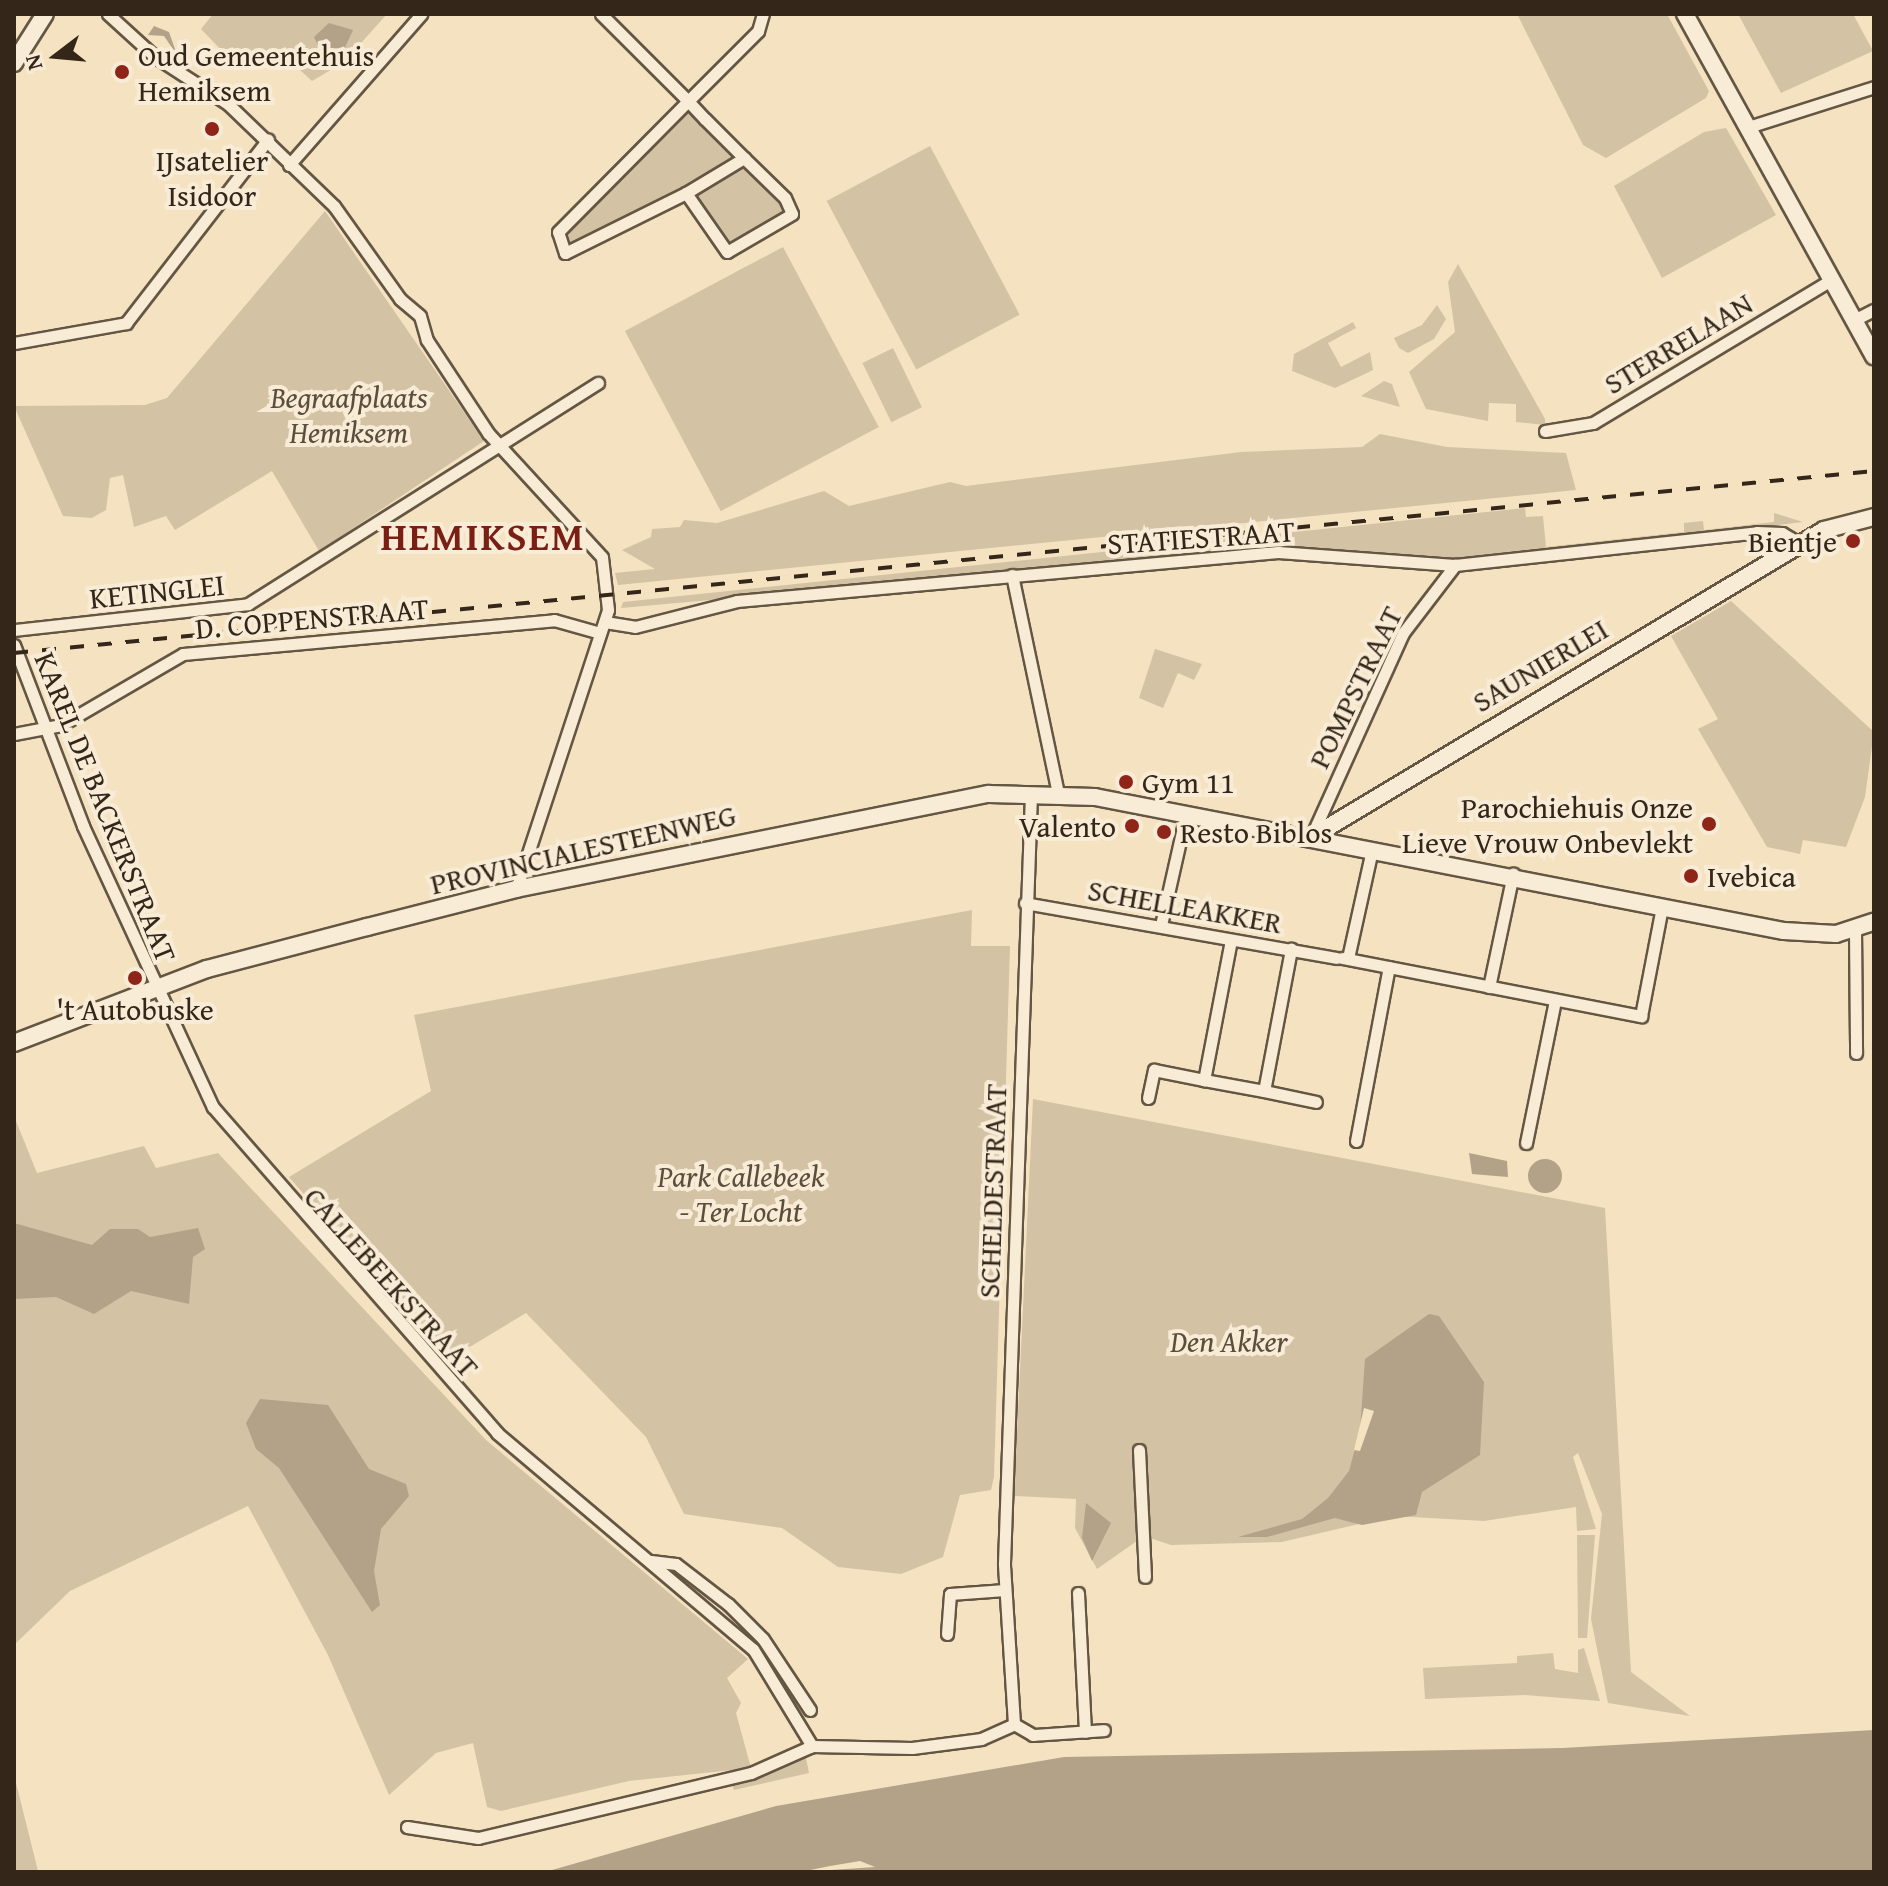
<!DOCTYPE html>
<style>
body{margin:0}
#map{position:relative;width:1888px;height:1886px;overflow:hidden;background:#f5e2c1;font-family:"Gentium Book Plus",serif}
div>[style]{position:absolute}
[style*='--x']{left:calc(var(--x)*1px);top:calc(var(--y)*1px);width:calc(var(--w)*1px);rotate:calc(var(--a)*1deg)}
.green>*{inset:0;background:#d4c2a4;transform-origin:0 0}
.water>*{inset:0;background:#b3a288}
.round{border-radius:50%}
.pier>*{inset:0;background:#f5e2c1}
.roads{filter:drop-shadow(2px 0 #645643) drop-shadow(-2px 0 #645643) drop-shadow(0 2px #645643) drop-shadow(0 -2px #645643)}
.street>*{height:11px;margin:-5.5px;padding:0 5.5px;transform-origin:5.5px;border-radius:5.5px;background:#f8ecd7}
.secondary>*{height:16px;margin:-8px;padding:0 8px;transform-origin:8px;border-radius:8px;background:#f8ecd7}
.rail>*{height:4px;margin-top:-2px;transform-origin:0;background:repeating-linear-gradient(90deg,#342719 0 14px,transparent 0 28px)}
.dots>*{width:22px;height:22px;translate:-50% -50%;box-sizing:border-box;border:4px solid #f8ecd7;border-radius:50%}
span{translate:-50% -50%;white-space:nowrap;text-align:center;line-height:1.15;-webkit-text-stroke:8px #f8ecd7;paint-order:stroke}
.poi-label{font-size:30px;color:#342719}
.left{translate:0 -50%;text-align:left}
.right{translate:-100% -50%;text-align:right}
.street-label{font-size:30px;color:#342719}
.park-label{font-size:30px;color:#5c4e3c;font-style:italic}
.district-label{font-size:38px;color:#7a1f14;font-weight:700;letter-spacing:2px}
.frame{position:absolute;inset:0;border:16px solid #342719;pointer-events:none}
.north{position:absolute;left:16px;top:16px;width:80px;height:80px;-webkit-text-stroke:6px #f8ecd7;paint-order:stroke;rotate:254deg;font-size:22px;font-weight:700;line-height:32px;text-align:center;color:#342719}
.north::after{content:'';display:block;margin:auto;width:28px;height:36px;background:#342719;clip-path:polygon(50% 0,100% 100%,50% 72%,0 100%)}
</style>
<div id="map">
<div class="green">
<i style="clip-path:polygon(213px 14px,387px 14px,344px 62px,312px 81px,287px 58px,256px 50px,226px 55px,201px 29px)"></i>
<i style="clip-path:polygon(1517px 14px,1667px 14px,1709px 91px,1706px 98px,1606px 158px,1583px 145px)"></i>
<i style="clip-path:polygon(1738px 14px,1853px 14px,1873px 51px,1781px 93px)"></i>
<i style="clip-path:polygon(688px 101px,792px 214px,733px 252px,686px 193px,574px 253px,557px 238px)"></i>
<i style="clip-path:polygon(1726px 128px,1776px 215px,1662px 278px,1614px 186px,1704px 132px)"></i>
<i style="left:930px;top:146px;width:191px;height:117px;rotate:62deg"></i>
<i style="clip-path:polygon(325px 211px,484px 441px,319px 551px,272px 471px,175px 530px,166px 516px,134px 527px,123px 475px,110px 478px,106px 510px,92px 518px,63px 516px,14px 406px,145px 405px,167px 398px)"></i>
<i style="left:783px;top:247px;width:204px;height:179px;rotate:62deg"></i>
<i style="clip-path:polygon(1458px 264px,1545px 419px,1545px 425px,1516px 422px,1516px 404px,1489px 403px,1488px 421px,1426px 409px,1409px 372px,1455px 332px,1448px 282px)"></i>
<i style="clip-path:polygon(1437px 305px,1446px 319px,1434px 339px,1408px 353px,1399px 348px,1394px 338px,1422px 325px)"></i>
<i style="clip-path:polygon(1353px 322px,1356px 328px,1328px 343px,1341px 367px,1370px 352px,1373px 370px,1335px 388px,1292px 371px,1294px 354px)"></i>
<i style="left:893px;top:348px;width:66px;height:34px;rotate:64deg"></i>
<i style="clip-path:polygon(1384px 381px,1392px 384px,1400px 407px,1361px 396px)"></i>
<i style="clip-path:polygon(1380px 434px,1447px 447px,1566px 453px,1576px 490px,618px 585px,615px 573px,655px 569px,622px 550px,651px 537px,652px 529px,680px 527px,684px 520px,717px 523px,824px 491px,849px 506px,950px 482px,966px 486px,1241px 452px,1362px 447px)"></i>
<i style="clip-path:polygon(1525px 508px,1526px 517px,1543px 516px,1546px 547px,1684px 532px,1684px 523px,1703px 521px,1704px 530px,1774px 522px,1774px 513px,1803px 522px,1520px 555px,1457px 559px,1282px 549px,621px 608px,623px 602px)"></i>
<i style="clip-path:polygon(1731px 601px,1874px 732px,1865px 797px,1846px 847px,1803px 840px,1800px 854px,1767px 847px,1698px 729px,1718px 719px,1671px 636px)"></i>
<i style="clip-path:polygon(1155px 649px,1202px 664px,1194px 680px,1178px 673px,1163px 708px,1139px 698px)"></i>
<i style="clip-path:polygon(972px 910px,971px 946px,1010px 946px,994px 1477px,991px 1490px,960px 1495px,943px 1557px,901px 1574px,838px 1567px,782px 1528px,684px 1514px,646px 1437px,526px 1313px,448px 1360px,289px 1177px,431px 1091px,414px 1015px)"></i>
<i style="clip-path:polygon(1033px 1099px,1605px 1208px,1631px 1672px,1690px 1716px,1608px 1703px,1591px 1619px,1602px 1514px,1578px 1453px,1573px 1457px,1596px 1529px,1577px 1531px,1576px 1507px,1484px 1521px,1393px 1516px,1282px 1542px,1171px 1545px,1144px 1536px,1097px 1569px,1075px 1528px,1076px 1499px,1014px 1496px)"></i>
<i style="clip-path:polygon(14px 1116px,37px 1173px,144px 1146px,156px 1168px,218px 1153px,486px 1440px,748px 1659px,727px 1678px,741px 1703px,736px 1713px,751px 1768px,629px 1781px,501px 1811px,487px 1807px,473px 1743px,436px 1753px,389px 1795px,328px 1655px,248px 1506px,70px 1591px,14px 1645px)"></i>
<i style="clip-path:polygon(1577px 1535px,1595px 1535px,1587px 1638px,1578px 1638px)"></i>
<i style="clip-path:polygon(1584px 1648px,1600px 1701px,1525px 1695px,1425px 1699px,1423px 1668px,1517px 1663px,1517px 1656px,1553px 1653px,1555px 1669px,1578px 1673px,1578px 1650px)"></i>
<i style="clip-path:polygon(806px 1758px,809px 1773px,734px 1790px,732px 1785px)"></i>
<i style="clip-path:polygon(14px 1775px,38px 1871px,38px 1872px,14px 1872px)"></i>
</div>
<div class="water">
<i style="clip-path:polygon(329px 23px,353px 30px,341px 56px,327px 65px,314px 37px)"></i>
<i style="clip-path:polygon(154px 26px,169px 32px,177px 55px,164px 36px,148px 35px)"></i>
<i style="clip-path:polygon(1469px 1153px,1507px 1161px,1508px 1177px,1472px 1174px)"></i>
<i class="round" style="left:1528px;top:1159px;width:34px;height:34px"></i>
<i style="clip-path:polygon(14px 1223px,92px 1245px,110px 1229px,138px 1229px,150px 1237px,198px 1228px,205px 1249px,193px 1257px,189px 1304px,131px 1291px,94px 1314px,56px 1297px,14px 1299px)"></i>
<i style="clip-path:polygon(1429px 1314px,1439px 1316px,1484px 1382px,1480px 1455px,1422px 1492px,1416px 1515px,1362px 1525px,1335px 1518px,1267px 1537px,1238px 1537px,1302px 1519px,1328px 1498px,1349px 1471px,1360px 1430px,1365px 1359px)"></i>
<i style="clip-path:polygon(260px 1399px,328px 1405px,369px 1469px,406px 1484px,409px 1496px,381px 1529px,374px 1571px,380px 1605px,372px 1612px,279px 1468px,256px 1449px,246px 1423px)"></i>
<i style="clip-path:polygon(1086px 1503px,1111px 1523px,1092px 1561px,1082px 1538px)"></i>
<i style="clip-path:polygon(1874px 1730px,1874px 1872px,545px 1872px,776px 1806px,1064px 1757px,1563px 1748px)"></i>
</div>
<div class="pier">
<i style="clip-path:polygon(1364px 1408px,1374px 1411px,1360px 1451px,1354px 1450px)"></i>
<i style="clip-path:polygon(860px 1861px,875px 1867px,801px 1872px,830px 1866px)"></i>
</div>
<div class="roads">
<div class="street">
<i style="--x:108;--y:14;--w:62;--a:42.4"></i>
<i style="--x:154;--y:56;--w:88;--a:33"></i>
<i style="--x:228;--y:104;--w:147;--a:43.9"></i>
<i style="--x:334;--y:206;--w:114;--a:54.6"></i>
<i style="--x:400;--y:299;--w:26;--a:40"></i>
<i style="--x:420;--y:316;--w:25;--a:74"></i>
<i style="--x:427;--y:340;--w:111;--a:56.7"></i>
<i style="--x:488;--y:433;--w:168;--a:47.4"></i>
<i style="--x:602;--y:557;--w:53;--a:83.5"></i>
<i style="--x:608;--y:610;--w:294;--a:108.2"></i>
<i style="--x:601;--y:14;--w:123;--a:45"></i>
<i style="--x:688;--y:101;--w:25;--a:47"></i>
<i style="--x:705;--y:119;--w:55;--a:45"></i>
<i style="--x:744;--y:158;--w:57;--a:44.3"></i>
<i style="--x:785;--y:198;--w:17;--a:66"></i>
<i style="--x:792;--y:214;--w:75;--a:149.7"></i>
<i style="--x:727;--y:252;--w:72;--a:-124.8"></i>
<i style="--x:686;--y:193;--w:135;--a:153.6"></i>
<i style="--x:565;--y:253;--w:22;--a:-108"></i>
<i style="--x:558;--y:232;--w:185;--a:-45.2"></i>
<i style="--x:688;--y:101;--w:99;--a:-45"></i>
<i style="--x:758;--y:31;--w:18;--a:-74"></i>
<i style="--x:1748;--y:127;--w:132;--a:-17.6"></i>
<i style="--x:289;--y:165;--w:201;--a:-48.8"></i>
<i style="--x:686;--y:193;--w:68;--a:-31.1"></i>
<i style="--x:1854;--y:320;--w:22;--a:-27"></i>
<i style="--x:14;--y:343;--w:114;--a:-10.1"></i>
<i style="--x:126;--y:323;--w:232;--a:-52.3"></i>
<i style="--x:1545;--y:431;--w:49;--a:-9.5"></i>
<i style="--x:1593;--y:423;--w:278;--a:-31"></i>
<i style="--x:1012;--y:575;--w:224;--a:78.1"></i>
<i style="--x:605;--y:622;--w:30;--a:9"></i>
<i style="--x:635;--y:627;--w:105;--a:-14.3"></i>
<i style="--x:737;--y:601;--w:543;--a:-5.18"></i>
<i style="--x:1278;--y:552;--w:177;--a:4.2"></i>
<i style="--x:1455;--y:565;--w:304;--a:-6.2"></i>
<i style="--x:1757;--y:532;--w:25;--a:2"></i>
<i style="--x:1782;--y:533;--w:21;--a:31"></i>
<i style="--x:14;--y:630;--w:235;--a:-6.3"></i>
<i style="--x:248;--y:604;--w:414;--a:-32.3"></i>
<i style="--x:14;--y:645;--w:194;--a:69.1"></i>
<i style="--x:83;--y:826;--w:310;--a:65.2"></i>
<i style="--x:213;--y:1107;--w:432;--a:48.9"></i>
<i style="--x:497;--y:1433;--w:335;--a:40.2"></i>
<i style="--x:753;--y:1649;--w:114;--a:58.7"></i>
<i style="--x:14;--y:734;--w:48;--a:-10.8"></i>
<i style="--x:61;--y:725;--w:141;--a:-30.2"></i>
<i style="--x:183;--y:654;--w:373;--a:-5.2"></i>
<i style="--x:554;--y:620;--w:48;--a:15.8"></i>
<i style="--x:1311;--y:837;--w:224;--a:-65.7"></i>
<i style="--x:1403;--y:633;--w:86;--a:-52.6"></i>
<i style="--x:1025;--y:903;--w:316;--a:10"></i>
<i style="--x:1161;--y:925;--w:114;--a:-77.3"></i>
<i style="--x:1855;--y:929;--w:124;--a:89.5"></i>
<i style="--x:1231;--y:940;--w:143;--a:100.9"></i>
<i style="--x:1204;--y:1080;--w:61;--a:10.4"></i>
<i style="--x:1264;--y:1091;--w:145;--a:-79.2"></i>
<i style="--x:1342;--y:958;--w:305;--a:11"></i>
<i style="--x:1641;--y:1016;--w:111;--a:-79.1"></i>
<i style="--x:1348;--y:958;--w:111;--a:-77.5"></i>
<i style="--x:1489;--y:987;--w:116;--a:-78"></i>
<i style="--x:1264;--y:1091;--w:53;--a:11.9"></i>
<i style="--x:1148;--y:1098;--w:29;--a:-78"></i>
<i style="--x:1154;--y:1070;--w:51;--a:11.3"></i>
<i style="--x:1356;--y:1141;--w:177;--a:-79.3"></i>
<i style="--x:1526;--y:1143;--w:146;--a:-78.5"></i>
<i style="--x:1139;--y:1450;--w:127;--a:87.3"></i>
<i style="--x:651;--y:1561;--w:25;--a:7"></i>
<i style="--x:676;--y:1564;--w:66;--a:37.6"></i>
<i style="--x:728;--y:1604;--w:49;--a:45"></i>
<i style="--x:763;--y:1639;--w:85;--a:56.5"></i>
<i style="--x:1078;--y:1593;--w:139;--a:87.1"></i>
<i style="--x:947;--y:1634;--w:40;--a:-85.7"></i>
<i style="--x:950;--y:1594;--w:55;--a:-4.2"></i>
<i style="--x:1014;--y:1724;--w:161;--a:-93.6"></i>
<i style="--x:1004;--y:1563;--w:770;--a:-87.99"></i>
<i style="--x:1014;--y:1724;--w:22;--a:30"></i>
<i style="--x:1033;--y:1735;--w:71;--a:-4"></i>
<i style="--x:407;--y:1827;--w:72;--a:8.8"></i>
<i style="--x:478;--y:1838;--w:281;--a:-13.4"></i>
<i style="--x:751;--y:1773;--w:67;--a:-23.9"></i>
<i style="--x:812;--y:1746;--w:100;--a:1.1"></i>
<i style="--x:912;--y:1748;--w:70;--a:-7.4"></i>
<i style="--x:981;--y:1739;--w:36;--a:-24"></i>
</div>
<div class="secondary">
<i style="--x:1685;--y:14;--w:391;--a:61.1"></i>
<i style="--x:14;--y:63;--w:58;--a:-57.7"></i>
<i style="--x:1310;--y:838;--w:599;--a:-30.93"></i>
<i style="--x:1824;--y:530;--w:52;--a:-14.6"></i>
<i style="--x:14;--y:1043;--w:207;--a:-21"></i>
<i style="--x:207;--y:969;--w:165;--a:-14.7"></i>
<i style="--x:367;--y:927;--w:154;--a:-14.3"></i>
<i style="--x:516;--y:889;--w:482;--a:-11.4"></i>
<i style="--x:989;--y:794;--w:106;--a:1.6"></i>
<i style="--x:1095;--y:797;--w:702;--a:11.01"></i>
<i style="--x:1784;--y:931;--w:52;--a:3.3"></i>
<i style="--x:1836;--y:934;--w:40;--a:-18"></i>
</div>
</div>
<div class="rail">
<i style="--x:14;--y:653;--w:1869;--a:-5.59"></i>
</div>
<div class="dots">
<i style="left:122px;top:72px;background:#8f2418"></i>
<i style="left:212px;top:129px;background:#8f2418"></i>
<i style="left:1853px;top:541px;background:#8f2418"></i>
<i style="left:1126px;top:782px;background:#8f2418"></i>
<i style="left:1709px;top:824px;background:#8f2418"></i>
<i style="left:1132px;top:826px;background:#8f2418"></i>
<i style="left:1164px;top:832px;background:#8f2418"></i>
<i style="left:1691px;top:876px;background:#8f2418"></i>
<i style="left:135px;top:978px;background:#8f2418"></i>
</div>
<div class="poi-label">
<span class="left" style="left:138px;top:72px">Oud Gemeentehuis<br>Hemiksem</span>
<span style="left:212px;top:177px">IJsatelier<br>Isidoor</span>
<span class="right" style="left:1837px;top:541px">Bientje</span>
<span class="left" style="left:1142px;top:782px">Gym 11</span>
<span class="right" style="left:1693px;top:824px">Parochiehuis Onze<br>Lieve Vrouw Onbevlekt</span>
<span class="right" style="left:1116px;top:826px">Valento</span>
<span class="left" style="left:1180px;top:832px">Resto Biblos</span>
<span class="left" style="left:1707px;top:876px">Ivebica</span>
<span style="left:135px;top:1009px">'t Autobuske</span>
</div>
<div class="street-label">
<span style="left:1678px;top:343px;rotate:-31deg">STERRELAAN</span>
<span style="left:1201px;top:537px;rotate:-4deg">STATIESTRAAT</span>
<span style="left:157px;top:591px;rotate:-6deg">KETINGLEI</span>
<span style="left:312px;top:618px;rotate:-5deg">D. COPPENSTRAAT</span>
<span style="left:1540px;top:665px;rotate:-31deg">SAUNIERLEI</span>
<span style="left:1355px;top:687px;rotate:-64deg">POMPSTRAAT</span>
<span style="left:106px;top:807px;rotate:68deg">KAREL DE BACKERSTRAAT</span>
<span style="left:583px;top:849px;rotate:-13deg">PROVINCIALESTEENWEG</span>
<span style="left:1185px;top:906px;rotate:10deg">SCHELLEAKKER</span>
<span style="left:992px;top:1191px;rotate:-88deg">SCHELDESTRAAT</span>
<span style="left:392px;top:1282px;rotate:48deg">CALLEBEEKSTRAAT</span>
</div>
<div class="park-label">
<span style="left:349px;top:414px">Begraafplaats<br>Hemiksem</span>
<span style="left:741px;top:1193px">Park Callebeek<br>- Ter Locht</span>
<span style="left:1229px;top:1341px">Den Akker</span>
</div>
<div class="district-label">
<span style="left:483px;top:537px">HEMIKSEM</span>
</div>
<div class="frame"></div>
<div class="north">N</div>
</div>
